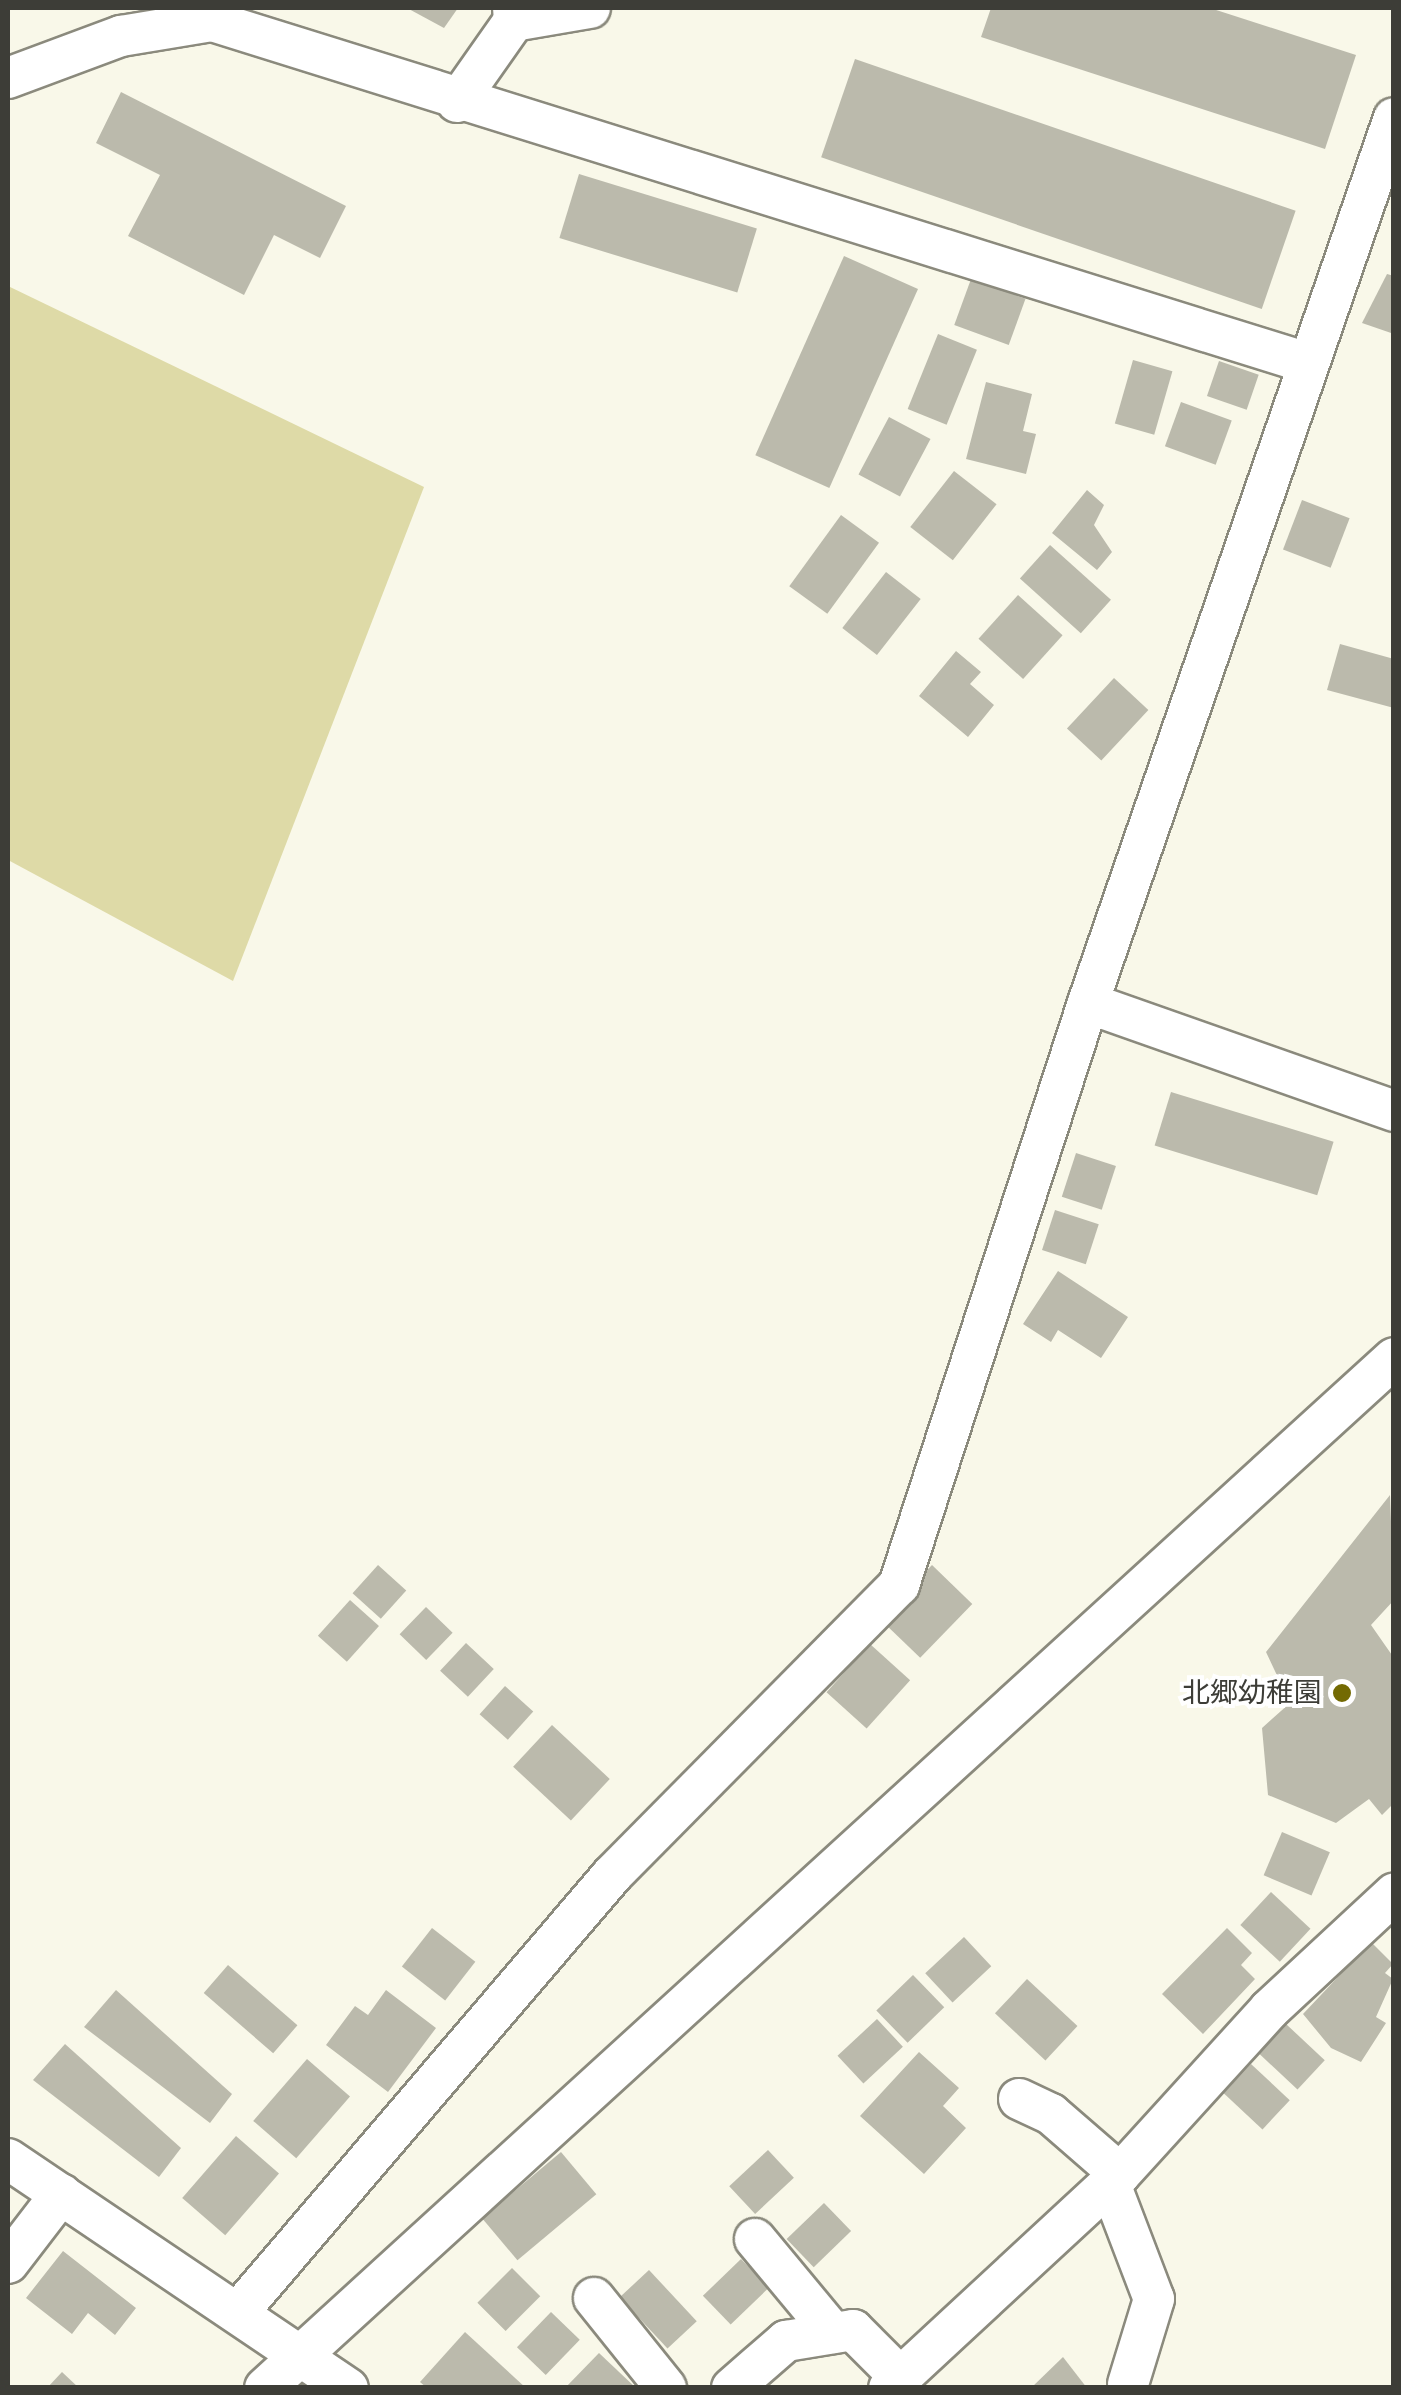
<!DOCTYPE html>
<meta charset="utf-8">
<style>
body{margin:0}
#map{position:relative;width:1401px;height:2395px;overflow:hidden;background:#f9f8e9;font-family:"Varela Round","Noto Sans JP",sans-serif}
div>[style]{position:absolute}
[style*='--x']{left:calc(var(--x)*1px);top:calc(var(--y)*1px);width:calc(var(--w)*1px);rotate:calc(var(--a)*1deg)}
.green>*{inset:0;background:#dedaa7}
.building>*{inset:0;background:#bbbaac;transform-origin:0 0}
.roads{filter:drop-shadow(2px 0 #8b8a7d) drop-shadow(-2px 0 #8b8a7d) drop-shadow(0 2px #8b8a7d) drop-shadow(0 -2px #8b8a7d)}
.minor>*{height:40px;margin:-20px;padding:0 20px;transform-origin:20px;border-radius:20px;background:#fff}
.dots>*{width:28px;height:28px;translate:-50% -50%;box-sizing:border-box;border:5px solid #fff;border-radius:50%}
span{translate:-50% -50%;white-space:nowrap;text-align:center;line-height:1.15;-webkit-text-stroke:8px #fff;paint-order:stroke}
.poi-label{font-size:28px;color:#3d3d37}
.right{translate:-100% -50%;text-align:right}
.frame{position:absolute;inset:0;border:10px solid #3d3d37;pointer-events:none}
</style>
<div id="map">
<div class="green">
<i style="clip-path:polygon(8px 286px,424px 487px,233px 981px,8px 860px)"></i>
</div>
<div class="building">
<i style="clip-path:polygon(407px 8px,458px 8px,444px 28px)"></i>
<i style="clip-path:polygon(991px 8px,1210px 8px,1356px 55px,1325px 149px,981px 37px)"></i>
<i style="left:855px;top:59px;width:466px;height:104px;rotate:19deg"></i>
<i style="clip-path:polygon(121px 92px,346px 206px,320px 258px,274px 235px,244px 295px,128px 236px,160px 175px,96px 143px)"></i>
<i style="left:579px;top:174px;width:186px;height:67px;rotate:17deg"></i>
<i style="left:844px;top:256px;width:81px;height:218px;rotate:24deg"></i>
<i style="clip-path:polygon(1387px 274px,1394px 276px,1394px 334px,1362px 323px)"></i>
<i style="left:971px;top:279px;width:58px;height:49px;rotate:20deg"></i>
<i style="left:938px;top:334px;width:42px;height:81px;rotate:22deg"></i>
<i style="left:1133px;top:360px;width:41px;height:66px;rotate:16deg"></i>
<i style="left:1219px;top:361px;width:42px;height:37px;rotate:19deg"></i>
<i style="clip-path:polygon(986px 382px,1032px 394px,1023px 431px,1036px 434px,1026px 474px,966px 459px)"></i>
<i style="left:1181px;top:402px;width:54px;height:47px;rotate:20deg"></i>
<i style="left:889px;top:417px;width:47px;height:65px;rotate:28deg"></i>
<i style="left:954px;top:471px;width:54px;height:71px;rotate:38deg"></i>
<i style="clip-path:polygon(1087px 490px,1104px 505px,1094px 525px,1112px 552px,1097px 570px,1052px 533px)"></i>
<i style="left:1302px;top:500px;width:51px;height:53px;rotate:21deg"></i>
<i style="left:841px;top:515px;width:47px;height:88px;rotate:36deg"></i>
<i style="left:1050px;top:545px;width:82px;height:45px;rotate:42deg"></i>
<i style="left:886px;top:572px;width:44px;height:71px;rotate:38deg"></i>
<i style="left:1018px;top:595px;width:60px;height:59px;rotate:42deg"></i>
<i style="clip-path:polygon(1340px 644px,1394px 659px,1394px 708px,1327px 690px)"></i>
<i style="clip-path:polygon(956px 651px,981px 672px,970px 684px,994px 705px,968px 737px,919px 696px)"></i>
<i style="left:1114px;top:678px;width:47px;height:69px;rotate:43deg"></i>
<i style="left:1171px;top:1092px;width:170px;height:56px;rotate:17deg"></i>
<i style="left:1076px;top:1153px;width:42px;height:46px;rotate:18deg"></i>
<i style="left:1055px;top:1210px;width:46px;height:42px;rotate:18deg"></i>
<i style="clip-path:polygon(1058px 1271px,1128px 1317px,1101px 1358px,1058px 1330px,1051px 1342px,1023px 1324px)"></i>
<i style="clip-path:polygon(1390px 1495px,1394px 1600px,1371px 1625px,1394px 1658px,1394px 1803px,1382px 1815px,1369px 1799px,1336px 1823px,1268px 1795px,1262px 1728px,1290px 1703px,1266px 1652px)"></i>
<i style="left:378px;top:1565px;width:38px;height:38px;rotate:42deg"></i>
<i style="left:932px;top:1565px;width:56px;height:75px;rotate:44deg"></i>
<i style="left:350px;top:1600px;width:39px;height:48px;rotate:42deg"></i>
<i style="left:426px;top:1607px;width:37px;height:38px;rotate:44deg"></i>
<i style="left:466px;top:1643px;width:38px;height:38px;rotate:43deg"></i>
<i style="left:870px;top:1644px;width:54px;height:65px;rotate:42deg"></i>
<i style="left:505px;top:1686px;width:38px;height:38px;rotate:42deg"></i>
<i style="left:552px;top:1725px;width:79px;height:57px;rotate:43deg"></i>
<i style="left:1282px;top:1832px;width:52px;height:47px;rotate:23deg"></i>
<i style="left:1271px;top:1892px;width:54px;height:45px;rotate:43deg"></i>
<i style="left:432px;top:1928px;width:55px;height:49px;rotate:38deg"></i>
<i style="clip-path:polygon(1227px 1928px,1252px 1953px,1241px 1965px,1255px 1979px,1203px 2034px,1162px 1994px)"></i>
<i style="left:964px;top:1937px;width:40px;height:53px;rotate:47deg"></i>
<i style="clip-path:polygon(1371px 1942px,1393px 1964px,1385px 1973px,1393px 1979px,1376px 2017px,1386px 2023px,1361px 2062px,1331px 2048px,1303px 2014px)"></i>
<i style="left:228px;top:1965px;width:92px;height:37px;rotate:41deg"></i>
<i style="left:913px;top:1975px;width:45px;height:51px;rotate:46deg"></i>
<i style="left:1027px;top:1979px;width:69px;height:47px;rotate:43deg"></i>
<i style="clip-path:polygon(116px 1990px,232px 2094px,210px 2123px,84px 2027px)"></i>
<i style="clip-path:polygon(386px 1990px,436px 2028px,388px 2092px,326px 2045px,355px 2006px,368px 2015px)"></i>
<i style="left:877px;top:2019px;width:38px;height:54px;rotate:47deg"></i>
<i style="left:1286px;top:2024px;width:53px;height:40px;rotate:43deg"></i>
<i style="clip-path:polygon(65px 2044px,181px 2148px,159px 2177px,33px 2080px)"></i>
<i style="clip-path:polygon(919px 2052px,959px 2088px,943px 2106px,966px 2128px,924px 2174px,860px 2116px)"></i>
<i style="left:307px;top:2059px;width:57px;height:82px;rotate:41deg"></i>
<i style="left:1251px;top:2064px;width:53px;height:40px;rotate:43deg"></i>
<i style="left:236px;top:2136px;width:57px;height:82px;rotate:41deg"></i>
<i style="left:768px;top:2150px;width:38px;height:53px;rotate:47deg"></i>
<i style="left:561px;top:2152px;width:55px;height:103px;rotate:50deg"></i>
<i style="left:824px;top:2203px;width:39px;height:52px;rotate:46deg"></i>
<i style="clip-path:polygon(63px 2251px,136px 2308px,115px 2335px,88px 2313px,72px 2334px,26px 2298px)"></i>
<i style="left:741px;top:2259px;width:40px;height:53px;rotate:46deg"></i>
<i style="left:512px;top:2268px;width:40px;height:49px;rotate:45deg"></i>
<i style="left:649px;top:2270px;width:70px;height:40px;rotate:47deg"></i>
<i style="left:551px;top:2312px;width:40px;height:49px;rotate:44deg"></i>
<i style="clip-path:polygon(465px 2332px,526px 2388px,427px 2388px,420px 2382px)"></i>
<i style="clip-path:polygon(599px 2353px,636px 2388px,565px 2388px)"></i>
<i style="clip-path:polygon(1063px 2357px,1087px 2388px,1031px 2388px)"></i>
<i style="clip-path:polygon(62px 2372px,79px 2388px,47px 2388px)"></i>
</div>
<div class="roads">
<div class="minor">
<i style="--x:514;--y:21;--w:77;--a:-9.7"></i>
<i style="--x:8;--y:78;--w:121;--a:-20.4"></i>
<i style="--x:121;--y:36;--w:92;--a:-9.4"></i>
<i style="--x:212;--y:21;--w:1144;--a:17.34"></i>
<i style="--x:457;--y:102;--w:99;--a:-54.9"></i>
<i style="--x:514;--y:21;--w:13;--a:-94"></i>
<i style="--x:1088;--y:1003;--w:324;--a:19.4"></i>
<i style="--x:1019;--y:2099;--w:35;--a:25"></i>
<i style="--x:1051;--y:2114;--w:91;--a:41"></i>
<i style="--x:8;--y:2159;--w:410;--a:34"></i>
<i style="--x:1110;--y:2184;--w:123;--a:69.1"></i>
<i style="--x:1154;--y:2299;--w:89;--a:107"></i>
<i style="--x:755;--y:2239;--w:122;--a:50.3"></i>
<i style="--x:8;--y:2263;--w:87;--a:-52.5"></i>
<i style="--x:594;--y:2298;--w:115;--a:51.3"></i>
<i style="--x:240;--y:2310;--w:572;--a:-49.46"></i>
<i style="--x:612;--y:1875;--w:408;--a:-45.3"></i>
<i style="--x:899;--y:1585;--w:612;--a:-72.01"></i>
<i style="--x:1088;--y:1003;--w:936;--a:-70.93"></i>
<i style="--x:265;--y:2388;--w:1528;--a:-42.37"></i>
<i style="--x:732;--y:2388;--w:72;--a:-41"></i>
<i style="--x:786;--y:2341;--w:68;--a:-9.3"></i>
<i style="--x:853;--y:2330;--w:68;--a:45"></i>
<i style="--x:889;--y:2388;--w:315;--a:-42.8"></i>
<i style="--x:1120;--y:2174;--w:222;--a:-47.7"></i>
<i style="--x:1269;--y:2010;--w:171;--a:-42.9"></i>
</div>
</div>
<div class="dots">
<i style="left:1342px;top:1693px;background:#736a03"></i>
</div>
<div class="poi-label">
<span class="right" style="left:1322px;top:1693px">北郷幼稚園</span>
</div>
<div class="frame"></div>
</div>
